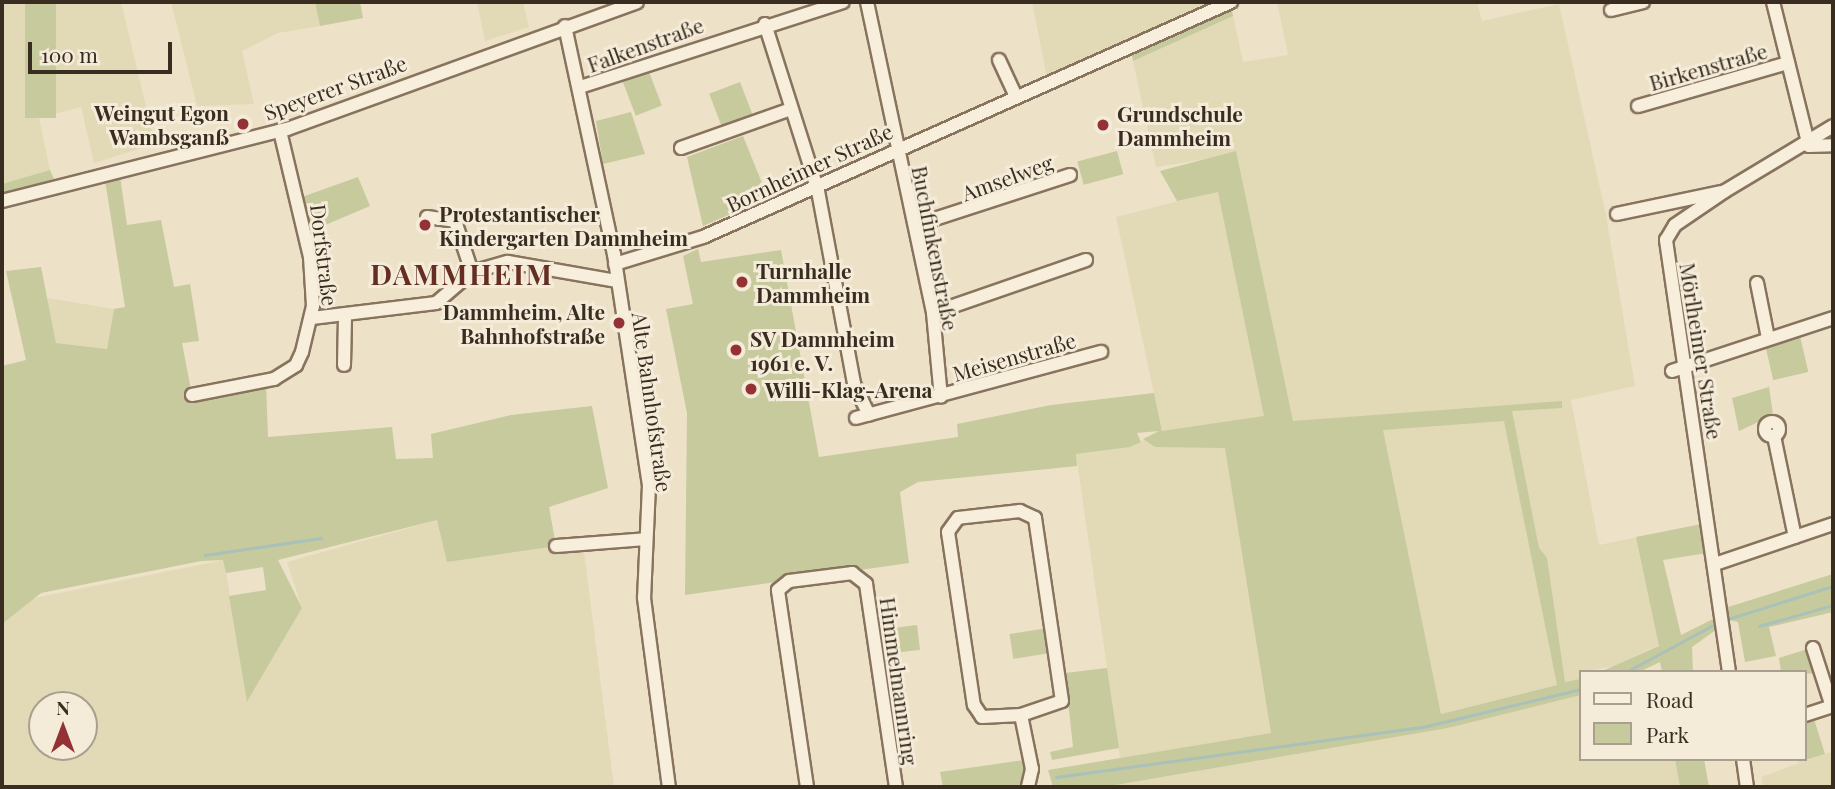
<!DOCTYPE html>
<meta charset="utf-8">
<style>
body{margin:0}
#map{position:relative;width:1835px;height:789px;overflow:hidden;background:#ede1c8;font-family:"Playfair Display",serif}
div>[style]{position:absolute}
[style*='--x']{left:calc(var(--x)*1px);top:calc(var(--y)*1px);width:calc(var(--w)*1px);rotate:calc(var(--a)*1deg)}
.farmland>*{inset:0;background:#e2dab6}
.green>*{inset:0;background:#c6ca9d;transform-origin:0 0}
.stream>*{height:2.5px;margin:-1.25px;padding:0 1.25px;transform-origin:1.25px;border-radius:1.25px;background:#a9c1b9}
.roads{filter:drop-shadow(2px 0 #88735e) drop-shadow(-2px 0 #88735e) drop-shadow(0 2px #88735e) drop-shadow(0 -2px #88735e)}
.minor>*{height:12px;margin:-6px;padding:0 6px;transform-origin:6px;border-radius:6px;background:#f7eedc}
.minor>.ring{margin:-6px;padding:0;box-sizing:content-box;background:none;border:12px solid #f7eedc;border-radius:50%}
.dots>*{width:19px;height:19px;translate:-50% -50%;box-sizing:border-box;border:4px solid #f4ebd8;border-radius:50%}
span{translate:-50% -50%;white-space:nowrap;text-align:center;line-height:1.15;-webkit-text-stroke:6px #f4ebd8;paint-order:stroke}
.street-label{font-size:21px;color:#392c21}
.poi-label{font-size:21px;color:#392c21;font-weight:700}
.right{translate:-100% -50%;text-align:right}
.left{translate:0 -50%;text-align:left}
.district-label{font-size:28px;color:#642e22;font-weight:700;letter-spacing:2px}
.frame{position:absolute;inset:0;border:4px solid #392c21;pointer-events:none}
.legend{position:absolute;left:1579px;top:670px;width:228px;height:91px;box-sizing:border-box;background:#f4ebd8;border:2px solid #a99f8f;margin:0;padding:9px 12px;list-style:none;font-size:21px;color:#392c21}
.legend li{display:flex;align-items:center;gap:14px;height:35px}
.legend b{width:35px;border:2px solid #a99f8f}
.north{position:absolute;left:28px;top:691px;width:70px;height:70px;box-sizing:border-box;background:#f4ebd8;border:2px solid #a99f8f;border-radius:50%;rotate:0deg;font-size:19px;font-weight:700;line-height:28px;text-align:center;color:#392c21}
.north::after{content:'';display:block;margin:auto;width:24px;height:32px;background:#943135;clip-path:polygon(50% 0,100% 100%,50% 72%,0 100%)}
.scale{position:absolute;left:28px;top:42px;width:144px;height:32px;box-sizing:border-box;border:4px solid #392c21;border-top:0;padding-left:9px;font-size:21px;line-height:24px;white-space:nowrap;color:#392c21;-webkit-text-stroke:5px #f4ebd8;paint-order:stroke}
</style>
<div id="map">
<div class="farmland">
<i style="clip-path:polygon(2px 2px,121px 2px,155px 144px,94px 163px,81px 107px,39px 118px,50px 170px,2px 184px)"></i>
<i style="clip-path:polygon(171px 2px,315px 2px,320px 26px,278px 33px,242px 51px,254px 104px,197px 106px)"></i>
<i style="clip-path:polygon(477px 2px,523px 2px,529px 27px,485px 41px)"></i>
<i style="clip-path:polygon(1032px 2px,1231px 2px,1048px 83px)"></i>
<i style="clip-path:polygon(1277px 2px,1477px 2px,1482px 21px,1559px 4px,1606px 215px,1635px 386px,1571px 400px,1599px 545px,1702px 524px,1663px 560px,1681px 635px,1614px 666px,1581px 672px,1581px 679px,1441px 714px,1379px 412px,1393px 721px,1120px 758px,1076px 454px,1130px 447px,1162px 431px,1116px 217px,1218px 191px,1211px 158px,1156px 167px,1133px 61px,1233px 15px,1243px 62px,1288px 55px)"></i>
<i style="clip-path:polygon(47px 298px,114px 309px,107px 349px,56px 343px)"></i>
<i style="clip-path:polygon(evenodd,437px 520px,556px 546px,583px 544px,614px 787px,2px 787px,2px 624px,29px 599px,224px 560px,248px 701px,302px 608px,287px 562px,437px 520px,42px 705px,84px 705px,84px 747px,42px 747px,42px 705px)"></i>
<i style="clip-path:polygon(1581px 695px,1581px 759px,1675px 759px,1680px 787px,1104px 787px,1448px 728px)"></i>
<i style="clip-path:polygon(1833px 751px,1833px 787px,1763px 787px,1761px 777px)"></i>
</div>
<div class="green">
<i style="left:25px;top:2px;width:31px;height:116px"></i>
<i style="clip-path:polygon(315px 2px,360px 2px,363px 18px,320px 26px)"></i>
<i style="clip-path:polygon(1230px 2px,1233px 16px,1133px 61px,1131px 48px)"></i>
<i style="left:649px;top:72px;width:36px;height:28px;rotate:69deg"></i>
<i style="left:740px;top:82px;width:34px;height:33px;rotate:69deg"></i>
<i style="clip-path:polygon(631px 112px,645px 154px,603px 164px,596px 121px)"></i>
<i style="clip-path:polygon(743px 136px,768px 198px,703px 226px,687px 157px)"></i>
<i style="left:1117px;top:151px;width:24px;height:41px;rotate:75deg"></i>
<i style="clip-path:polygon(evenodd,1236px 151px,1293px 421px,1562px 401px,1562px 408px,1512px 411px,1539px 548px,1547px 558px,1565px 682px,1581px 679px,1581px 695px,1448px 728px,1104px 787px,1053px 787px,1048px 770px,1271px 733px,1225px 448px,1155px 447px,1143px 439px,1159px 431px,1137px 433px,1141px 442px,1130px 447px,1076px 454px,1077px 466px,918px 482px,900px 492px,909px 563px,685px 595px,687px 413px,666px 309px,693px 304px,683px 256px,698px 249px,701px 262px,781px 250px,819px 457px,958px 437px,957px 424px,1051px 405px,1154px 393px,1162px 431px,1264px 416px,1218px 192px,1177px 201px,1160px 171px,1236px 151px,1504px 421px,1557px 685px,1441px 714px,1383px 430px,1504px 421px)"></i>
<i style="clip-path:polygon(50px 170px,54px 179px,2px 195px,2px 184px)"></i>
<i style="clip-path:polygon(120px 176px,127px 225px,161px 220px,174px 287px,190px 284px,199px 341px,182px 343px,192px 395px,266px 382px,268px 437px,392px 427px,396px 459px,433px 458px,431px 434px,511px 415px,592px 406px,608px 488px,549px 507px,556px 546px,447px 562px,437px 520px,278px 560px,302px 608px,247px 702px,229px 596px,266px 590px,263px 567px,226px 573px,223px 560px,201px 561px,41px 593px,2px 624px,2px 366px,26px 360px,6px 271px,41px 267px,56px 343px,107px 349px,114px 309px,125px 307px,105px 180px)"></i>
<i style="clip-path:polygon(358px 177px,370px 206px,311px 231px,302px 197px)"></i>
<i style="left:1800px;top:336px;width:37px;height:36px;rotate:77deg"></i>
<i style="clip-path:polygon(1769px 387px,1773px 415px,1739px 431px,1732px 398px)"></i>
<i style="clip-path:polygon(1702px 524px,1707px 553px,1663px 560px,1681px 635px,1719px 616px,1720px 627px,1692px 647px,1693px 672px,1662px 672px,1660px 662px,1639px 672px,1600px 672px,1659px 646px,1636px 537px)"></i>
<i style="clip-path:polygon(1833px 574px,1833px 612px,1769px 627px,1776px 656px,1745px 662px,1738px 622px,1725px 619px,1725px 608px)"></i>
<i style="left:917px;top:625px;width:25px;height:37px;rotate:83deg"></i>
<i style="left:1048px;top:628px;width:25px;height:39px;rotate:81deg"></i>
<i style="clip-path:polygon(1811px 648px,1818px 674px,1781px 672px,1779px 658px)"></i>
<i style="clip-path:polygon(1107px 668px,1119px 748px,1052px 760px,1050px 752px,1073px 747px,1065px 673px)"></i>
<i style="clip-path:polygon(1814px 719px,1825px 754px,1796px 763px,1805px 759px,1805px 722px)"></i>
<i style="clip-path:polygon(1675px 759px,1704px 759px,1709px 787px,1680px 787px)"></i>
<i style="clip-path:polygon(1024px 760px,1022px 787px,943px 787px,940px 772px)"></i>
</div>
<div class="stream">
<i style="--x:205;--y:555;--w:117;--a:-8.3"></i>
<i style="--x:1725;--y:620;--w:113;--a:-17.5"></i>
<i style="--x:1759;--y:626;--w:77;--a:-15.8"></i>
<i style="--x:1626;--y:672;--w:106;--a:-28.3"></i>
<i style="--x:1056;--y:777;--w:374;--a:-7.8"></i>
<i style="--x:1427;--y:726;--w:158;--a:-13.5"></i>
</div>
<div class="roads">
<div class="minor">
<i style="--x:867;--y:2;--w:318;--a:78"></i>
<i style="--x:933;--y:313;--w:84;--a:84.6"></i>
<i style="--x:1773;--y:2;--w:148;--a:76"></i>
<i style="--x:1611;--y:10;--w:33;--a:-14"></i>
<i style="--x:765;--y:24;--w:175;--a:72.4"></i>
<i style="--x:818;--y:191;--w:196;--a:79.4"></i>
<i style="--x:854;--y:384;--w:34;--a:64"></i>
<i style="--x:565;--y:26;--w:233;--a:77.9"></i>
<i style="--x:614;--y:254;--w:234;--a:81.4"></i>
<i style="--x:649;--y:485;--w:113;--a:92.5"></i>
<i style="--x:644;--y:598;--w:191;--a:82.5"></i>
<i style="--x:999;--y:60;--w:40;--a:65"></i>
<i style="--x:580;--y:87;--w:276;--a:-17.9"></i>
<i style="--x:1638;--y:106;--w:156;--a:-16"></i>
<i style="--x:1809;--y:146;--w:24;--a:-2"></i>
<i style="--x:681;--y:148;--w:117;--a:-19.5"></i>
<i style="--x:2;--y:201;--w:294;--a:-14.2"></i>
<i style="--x:287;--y:129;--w:372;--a:-19.9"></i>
<i style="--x:1617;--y:214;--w:106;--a:-11.9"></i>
<i style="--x:427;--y:217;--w:28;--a:8"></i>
<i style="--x:455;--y:221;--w:54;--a:71.6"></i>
<i style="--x:916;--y:225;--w:162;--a:-18"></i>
<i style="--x:615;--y:264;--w:92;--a:-17.1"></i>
<i style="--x:703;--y:237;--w:578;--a:-23.99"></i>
<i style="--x:1757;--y:283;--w:56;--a:78.7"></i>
<i style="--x:933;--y:313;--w:162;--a:-19.1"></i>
<i style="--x:312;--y:318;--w:125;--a:-6.9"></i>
<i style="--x:436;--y:303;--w:48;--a:-40.7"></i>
<i style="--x:472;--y:272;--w:37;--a:-16"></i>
<i style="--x:508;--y:262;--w:111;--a:9.9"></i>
<i style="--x:344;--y:365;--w:47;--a:-88.8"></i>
<i style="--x:1672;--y:371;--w:169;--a:-18.2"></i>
<i style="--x:192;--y:395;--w:84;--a:-11"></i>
<i style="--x:274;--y:379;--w:26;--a:-32"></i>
<i style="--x:296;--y:365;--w:14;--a:-65"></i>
<i style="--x:302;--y:352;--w:47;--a:-76.6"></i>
<i style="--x:313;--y:306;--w:49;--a:-93.5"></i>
<i style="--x:310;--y:257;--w:130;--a:-103.4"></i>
<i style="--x:856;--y:418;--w:254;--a:-15.1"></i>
<i class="ring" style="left:1765px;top:422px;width:2px;height:2px"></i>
<i style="--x:1774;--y:436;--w:103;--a:78.3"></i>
<i style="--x:556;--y:546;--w:90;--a:-4.4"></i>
<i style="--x:1715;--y:564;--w:125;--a:-18.7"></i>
<i style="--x:1813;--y:648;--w:62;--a:72.1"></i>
<i style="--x:1729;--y:672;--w:437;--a:-98.3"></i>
<i style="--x:1666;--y:240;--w:17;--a:-59"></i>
<i style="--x:1675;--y:225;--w:60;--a:-34.2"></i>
<i style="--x:1725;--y:191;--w:126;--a:-31"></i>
<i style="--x:1021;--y:715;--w:43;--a:-18.9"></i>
<i style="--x:1062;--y:701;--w:185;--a:-98.4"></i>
<i style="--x:1035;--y:518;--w:17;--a:-155"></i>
<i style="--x:1020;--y:511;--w:62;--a:173.6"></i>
<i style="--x:958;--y:518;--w:17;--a:126"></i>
<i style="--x:948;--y:532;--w:175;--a:81.5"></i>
<i style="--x:974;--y:705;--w:14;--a:56"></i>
<i style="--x:982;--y:717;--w:39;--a:-3"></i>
<i style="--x:1021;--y:715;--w:55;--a:78.5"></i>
<i style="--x:1032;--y:769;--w:18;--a:103"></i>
<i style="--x:1805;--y:715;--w:29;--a:-18"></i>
<i style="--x:1743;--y:759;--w:28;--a:82"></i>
<i style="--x:807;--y:787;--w:199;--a:-98.4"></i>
<i style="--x:778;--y:590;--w:14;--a:-39"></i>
<i style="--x:789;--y:581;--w:64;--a:-7.2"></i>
<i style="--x:852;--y:573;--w:18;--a:38"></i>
<i style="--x:866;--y:584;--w:205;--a:81.6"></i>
</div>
</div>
<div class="dots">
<i style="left:243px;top:124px;background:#943135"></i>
<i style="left:1103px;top:125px;background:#943135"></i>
<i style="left:425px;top:225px;background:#943135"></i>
<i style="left:742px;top:282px;background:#943135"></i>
<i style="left:619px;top:323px;background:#943135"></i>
<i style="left:736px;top:350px;background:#943135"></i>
<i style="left:751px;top:389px;background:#943135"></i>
</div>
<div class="street-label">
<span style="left:645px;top:44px;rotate:-20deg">Falkenstraße</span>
<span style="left:1708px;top:66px;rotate:-16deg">Birkenstraße</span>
<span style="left:335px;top:87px;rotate:-20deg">Speyerer Straße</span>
<span style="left:809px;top:167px;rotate:-25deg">Bornheimer Straße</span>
<span style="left:1007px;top:177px;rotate:-20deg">Amselweg</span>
<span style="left:936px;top:248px;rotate:79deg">Buchfinkenstraße</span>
<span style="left:325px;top:255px;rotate:83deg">Dorfstraße</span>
<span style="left:1702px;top:351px;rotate:81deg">Mörlheimer Straße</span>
<span style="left:1014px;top:356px;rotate:-16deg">Meisenstraße</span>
<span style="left:653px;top:402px;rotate:82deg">Alte Bahnhofstraße</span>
<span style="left:900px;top:681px;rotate:82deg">Himmelmannring</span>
</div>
<div class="poi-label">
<span class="right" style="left:229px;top:124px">Weingut Egon<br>Wambsganß</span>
<span class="left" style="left:1117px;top:125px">Grundschule<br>Dammheim</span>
<span class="left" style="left:439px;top:225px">Protestantischer<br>Kindergarten Dammheim</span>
<span class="left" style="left:756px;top:282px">Turnhalle<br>Dammheim</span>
<span class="right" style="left:605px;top:323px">Dammheim, Alte<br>Bahnhofstraße</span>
<span class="left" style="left:750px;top:350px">SV Dammheim<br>1961 e. V.</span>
<span class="left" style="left:765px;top:389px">Willi-Klag-Arena</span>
</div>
<div class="district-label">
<span style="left:462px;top:274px">DAMMHEIM</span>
</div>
<div class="frame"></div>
<ul class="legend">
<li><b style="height:9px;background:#f7eedc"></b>Road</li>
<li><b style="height:19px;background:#c6ca9d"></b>Park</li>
</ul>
<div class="north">N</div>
<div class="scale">100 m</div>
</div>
